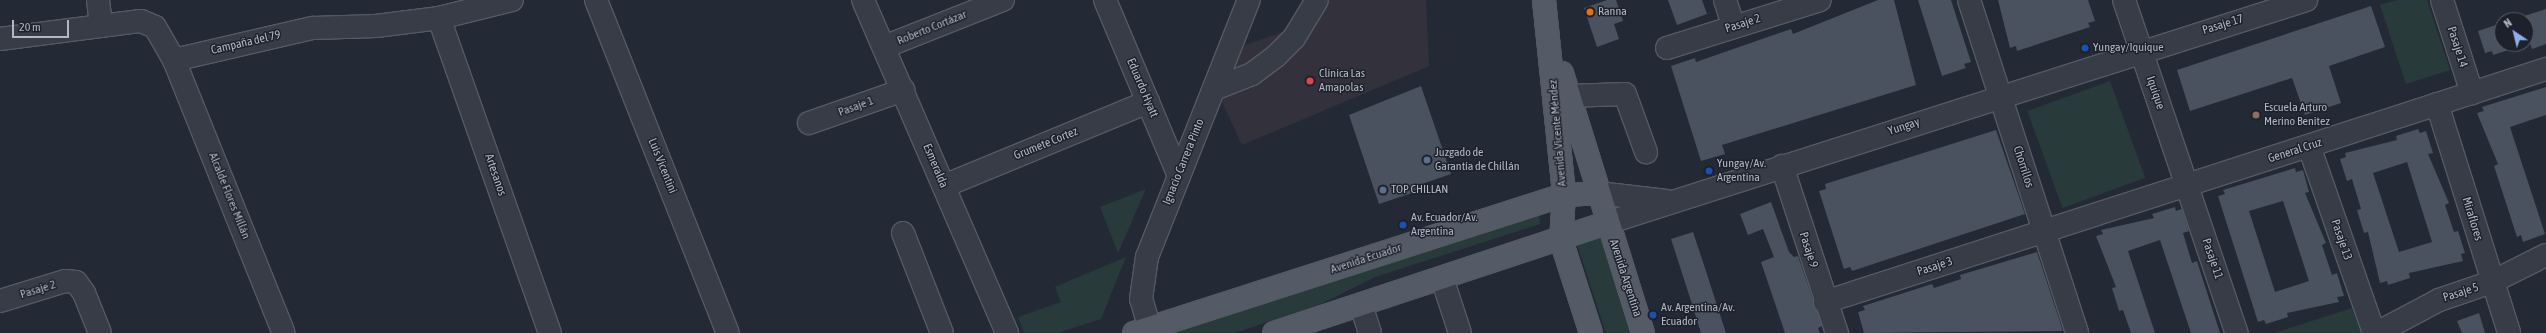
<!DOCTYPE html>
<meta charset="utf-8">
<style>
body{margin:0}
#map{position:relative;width:2546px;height:333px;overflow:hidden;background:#232a36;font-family:"Asap Condensed",sans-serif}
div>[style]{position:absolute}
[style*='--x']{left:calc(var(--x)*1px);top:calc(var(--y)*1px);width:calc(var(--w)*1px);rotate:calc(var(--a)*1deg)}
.medical>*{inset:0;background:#33313b}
.green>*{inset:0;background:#293a3b;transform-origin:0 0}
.building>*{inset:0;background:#4a515f}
.roads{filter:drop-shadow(1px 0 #545a64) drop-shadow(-1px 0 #545a64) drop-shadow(0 1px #545a64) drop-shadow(0 -1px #545a64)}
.minor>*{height:22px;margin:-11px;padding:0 11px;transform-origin:11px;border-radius:11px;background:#373c46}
.major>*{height:22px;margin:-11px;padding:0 11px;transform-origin:11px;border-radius:11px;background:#555b66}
.dots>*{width:11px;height:11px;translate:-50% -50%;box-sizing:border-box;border:2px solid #1c212b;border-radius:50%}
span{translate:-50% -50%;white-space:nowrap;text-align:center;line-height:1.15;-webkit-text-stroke:3px #1c212b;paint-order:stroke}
.poi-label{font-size:12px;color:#b1b7c3}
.left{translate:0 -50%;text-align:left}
.street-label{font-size:12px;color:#b1b7c3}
.north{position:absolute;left:2494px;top:12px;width:40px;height:40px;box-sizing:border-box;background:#1c212b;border:1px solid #585d68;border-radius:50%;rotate:325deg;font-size:11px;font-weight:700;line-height:16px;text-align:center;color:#b1b7c3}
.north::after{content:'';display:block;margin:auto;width:14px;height:18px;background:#8faeea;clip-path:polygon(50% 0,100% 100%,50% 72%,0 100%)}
.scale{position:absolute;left:12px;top:20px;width:57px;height:18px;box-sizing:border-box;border:2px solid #b1b7c3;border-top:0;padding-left:5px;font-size:12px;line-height:14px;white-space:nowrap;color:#b1b7c3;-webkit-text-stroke:3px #1c212b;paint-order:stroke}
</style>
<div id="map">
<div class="medical">
<i style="clip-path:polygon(1309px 0,1426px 0,1429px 66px,1242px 145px,1219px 96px,1237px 48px,1297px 27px)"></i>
</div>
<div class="green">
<i style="clip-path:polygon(2397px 0,2427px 0,2450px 70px,2406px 84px,2380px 5px)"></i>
<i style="left:2110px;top:81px;width:103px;height:88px;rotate:70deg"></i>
<i style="clip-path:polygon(1146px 189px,1118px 253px,1100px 207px)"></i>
<i style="clip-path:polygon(1539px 211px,1540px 224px,1375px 277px,1319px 305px,1234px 333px,1165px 333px)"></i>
<i style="left:1602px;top:237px;width:101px;height:26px;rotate:72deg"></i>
<i style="clip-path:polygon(1126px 257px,1101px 319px,1057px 333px,1024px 333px,1018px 317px,1061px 302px,1055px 287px)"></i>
<i style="clip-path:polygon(2352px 308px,2361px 333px,2274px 333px)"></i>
</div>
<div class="building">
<i style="clip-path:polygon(1607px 0,1616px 0,1623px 21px,1614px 24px,1619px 39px,1597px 47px,1584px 8px)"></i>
<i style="clip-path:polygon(1668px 0,1702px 0,1707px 14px,1677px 25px)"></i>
<i style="clip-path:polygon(1878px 0,1894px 0,1916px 85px,1722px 145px,1725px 154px,1701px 161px,1671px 66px,1695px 58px,1696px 62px,1791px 29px,1793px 34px)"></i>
<i style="clip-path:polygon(1918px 0,1951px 0,1971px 62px,1964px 64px,1966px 68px,1942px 76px)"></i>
<i style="clip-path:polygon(1998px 0,2088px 0,2095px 21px,2088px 23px,2090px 27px,2017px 51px,2016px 46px,2010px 48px)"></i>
<i style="clip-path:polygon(2371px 6px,2385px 47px,2329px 66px,2341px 103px,2305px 115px,2292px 78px,2190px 111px,2177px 70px)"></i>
<i style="clip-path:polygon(2546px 9px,2546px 44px,2532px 49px,2530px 43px,2493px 55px,2492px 51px,2485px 53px,2478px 31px,2502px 23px,2502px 44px,2526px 44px,2526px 20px,2512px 20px)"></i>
<i style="clip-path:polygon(1421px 86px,1451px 174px,1422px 184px,1424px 189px,1379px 204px,1349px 115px)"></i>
<i style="clip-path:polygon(2546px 87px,2546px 115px,2510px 127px,2545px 234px,2523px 242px,2521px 235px,2517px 237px,2494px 166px,2498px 164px,2477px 113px,2484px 111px,2482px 107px)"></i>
<i style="clip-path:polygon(evenodd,2418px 129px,2420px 133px,2426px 131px,2433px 153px,2428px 154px,2449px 203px,2445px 205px,2454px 232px,2458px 231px,2465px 253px,2461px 254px,2463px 261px,2409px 273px,2410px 278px,2388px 285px,2387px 281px,2380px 283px,2368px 232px,2364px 233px,2357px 210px,2361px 209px,2352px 179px,2347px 181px,2340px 159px,2346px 157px,2345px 153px,2397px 140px,2396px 136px,2418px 129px,2407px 162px,2432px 242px,2399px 252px,2373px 173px,2407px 162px)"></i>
<i style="clip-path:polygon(1996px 130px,2025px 214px,1852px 271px,1850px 267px,1844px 269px,1819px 191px,1826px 189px,1825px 184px)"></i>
<i style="clip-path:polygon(evenodd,2295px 168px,2296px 172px,2303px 170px,2309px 192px,2305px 193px,2326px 243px,2322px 245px,2332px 275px,2337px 273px,2344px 296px,2337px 297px,2339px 302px,2287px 313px,2288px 317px,2266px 324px,2264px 320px,2258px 322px,2218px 196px,2225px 194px,2223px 190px,2295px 168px,2283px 201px,2309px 281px,2275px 292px,2249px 211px,2283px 201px)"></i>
<i style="clip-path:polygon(1771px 202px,1789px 252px,1794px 257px,1798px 256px,1822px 326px,1818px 328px,1820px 333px,1785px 333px,1761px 262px,1774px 257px,1763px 229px,1748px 235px,1740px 214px)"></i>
<i style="clip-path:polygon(2175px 207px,2176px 211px,2182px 209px,2189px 231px,2183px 233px,2192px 263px,2197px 261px,2220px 333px,2191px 333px,2160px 240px,2128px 251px,2155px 333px,2131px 333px,2123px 310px,2119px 311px,2112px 288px,2116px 287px,2096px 236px,2103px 234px,2101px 230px,2154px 218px,2152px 214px)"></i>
<i style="clip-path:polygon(1693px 232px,1703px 262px,1726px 333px,1701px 333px,1692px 304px,1671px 239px)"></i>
<i style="clip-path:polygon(2037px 252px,2063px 331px,1864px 333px,1858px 312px,1865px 310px,1863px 306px,1932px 284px,1934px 288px,1961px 279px,1960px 275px)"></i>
<i style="clip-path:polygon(2479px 313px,2485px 333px,2462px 333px,2457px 321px)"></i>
</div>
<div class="roads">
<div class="minor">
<i style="--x:98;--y:0;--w:26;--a:83"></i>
<i style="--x:596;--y:0;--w:358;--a:68.4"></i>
<i style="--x:863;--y:0;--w:363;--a:66.6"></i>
<i style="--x:1105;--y:0;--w:191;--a:67.2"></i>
<i style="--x:1725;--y:0;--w:28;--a:72"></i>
<i style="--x:1969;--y:0;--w:350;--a:72"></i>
<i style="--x:2124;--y:0;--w:352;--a:71.3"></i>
<i style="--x:2442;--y:0;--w:98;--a:72.1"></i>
<i style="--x:439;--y:18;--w:334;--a:70.6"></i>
<i style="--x:0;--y:39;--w:142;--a:-7.3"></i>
<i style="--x:141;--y:21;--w:15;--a:23"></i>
<i style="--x:155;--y:27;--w:38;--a:60"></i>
<i style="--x:174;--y:60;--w:294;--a:68.1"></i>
<i style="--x:884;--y:47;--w:128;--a:-21.6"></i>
<i style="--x:1667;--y:48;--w:160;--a:-17.4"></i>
<i style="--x:174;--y:60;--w:143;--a:-13"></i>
<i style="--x:313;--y:28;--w:63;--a:-1.8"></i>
<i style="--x:376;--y:26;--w:64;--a:-7.2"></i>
<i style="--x:439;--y:18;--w:75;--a:-13.9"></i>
<i style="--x:1214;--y:89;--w:41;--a:-21.5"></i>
<i style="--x:1252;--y:74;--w:30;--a:-37"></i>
<i style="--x:1276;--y:56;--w:25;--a:-45"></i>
<i style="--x:1294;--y:38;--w:44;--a:-58.8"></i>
<i style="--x:1569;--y:96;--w:56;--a:-2"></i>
<i style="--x:1625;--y:94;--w:62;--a:70.1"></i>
<i style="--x:2437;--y:104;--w:240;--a:72.5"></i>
<i style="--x:809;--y:123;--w:100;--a:-19.3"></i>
<i style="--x:2309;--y:146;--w:198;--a:70.8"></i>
<i style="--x:1782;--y:166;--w:176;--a:71.8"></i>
<i style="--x:944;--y:186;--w:221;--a:-22.4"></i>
<i style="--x:1598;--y:193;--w:69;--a:6.6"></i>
<i style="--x:1607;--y:223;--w:734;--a:-17.69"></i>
<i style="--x:903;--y:233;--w:107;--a:68.7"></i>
<i style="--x:1442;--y:278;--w:58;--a:71.9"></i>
<i style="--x:0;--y:301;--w:68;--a:-17.1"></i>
<i style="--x:65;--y:281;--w:11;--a:5"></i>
<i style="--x:76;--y:282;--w:14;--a:54"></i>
<i style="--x:84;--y:293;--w:43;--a:68.2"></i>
<i style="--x:1825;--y:302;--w:758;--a:-17.91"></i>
<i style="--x:1361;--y:305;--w:29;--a:72"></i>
<i style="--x:1151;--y:333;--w:35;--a:-106"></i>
<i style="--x:1141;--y:299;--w:42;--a:-81.9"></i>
<i style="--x:1147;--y:257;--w:277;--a:-68.4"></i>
<i style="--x:2377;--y:333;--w:70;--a:-28"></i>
<i style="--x:2439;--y:300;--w:56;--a:-18.8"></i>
<i style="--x:2492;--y:282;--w:60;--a:-26.6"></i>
</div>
<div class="major">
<i style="--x:1544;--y:0;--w:196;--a:84.1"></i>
<i style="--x:1564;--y:195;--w:45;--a:93.8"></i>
<i style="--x:1561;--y:240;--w:98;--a:72.1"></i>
<i style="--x:1562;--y:73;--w:272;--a:72.7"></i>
<i style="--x:1134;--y:333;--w:452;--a:-17.8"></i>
<i style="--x:1564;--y:195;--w:34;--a:-3"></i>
<i style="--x:1274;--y:333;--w:351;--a:-18.3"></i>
</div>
</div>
<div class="dots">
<i style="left:1590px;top:12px;background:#e8710a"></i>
<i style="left:2085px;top:48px;background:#1a4fb4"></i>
<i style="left:1310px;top:81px;background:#e0444e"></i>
<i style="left:2256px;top:115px;background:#8d6e63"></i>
<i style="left:1427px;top:160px;background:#5c6f8a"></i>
<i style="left:1709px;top:171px;background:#1a4fb4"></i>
<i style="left:1383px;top:190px;background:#5c6f8a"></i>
<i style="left:1403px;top:225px;background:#1a4fb4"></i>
<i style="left:1653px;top:315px;background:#1a4fb4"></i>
</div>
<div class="poi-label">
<span class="left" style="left:1598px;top:12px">Ranna</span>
<span class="left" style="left:2093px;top:48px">Yungay/Iquique</span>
<span class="left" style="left:1319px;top:81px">Clínica Las<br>Amapolas</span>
<span class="left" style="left:2264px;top:115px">Escuela Arturo<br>Merino Benitez</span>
<span class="left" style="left:1435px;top:160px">Juzgado de<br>Garantía de Chillán</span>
<span class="left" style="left:1717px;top:171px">Yungay/Av.<br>Argentina</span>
<span class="left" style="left:1391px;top:190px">TOP CHILLAN</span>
<span class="left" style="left:1411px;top:225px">Av. Ecuador/Av.<br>Argentina</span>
<span class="left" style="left:1661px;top:315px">Av. Argentina/Av.<br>Ecuador</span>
</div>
<div class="street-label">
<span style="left:1743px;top:24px;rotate:-18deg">Pasaje 2</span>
<span style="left:2223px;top:25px;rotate:-17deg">Pasaje 17</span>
<span style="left:932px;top:28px;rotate:-22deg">Roberto Cortázar</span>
<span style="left:246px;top:43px;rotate:-13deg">Campaña del 79</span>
<span style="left:2457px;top:47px;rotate:72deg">Pasaje 14</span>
<span style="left:1142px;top:88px;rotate:67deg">Eduardo Hyatt</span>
<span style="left:2155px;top:93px;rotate:71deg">Iquique</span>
<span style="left:856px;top:107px;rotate:-20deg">Pasaje 1</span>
<span style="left:1904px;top:127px;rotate:-18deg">Yungay</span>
<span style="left:1558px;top:133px;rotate:-95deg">Avenida Vicente Méndez</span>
<span style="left:1046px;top:144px;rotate:-22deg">Grumete Cortez</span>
<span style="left:2295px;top:151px;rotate:-18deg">General Cruz</span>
<span style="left:1184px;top:162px;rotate:-68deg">Ignacio Carrera Pinto</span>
<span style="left:662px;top:166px;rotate:68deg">Luis Vicentini</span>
<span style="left:935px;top:166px;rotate:67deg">Esmeralda</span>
<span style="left:2023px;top:167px;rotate:72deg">Chorrillos</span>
<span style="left:495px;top:175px;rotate:71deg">Artesanos</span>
<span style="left:229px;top:196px;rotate:68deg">Alcalde Flores Millán</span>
<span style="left:2472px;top:219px;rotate:73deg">Miraflores</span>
<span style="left:2341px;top:240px;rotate:71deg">Pasaje 13</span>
<span style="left:1808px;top:250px;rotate:72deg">Pasaje 9</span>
<span style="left:1366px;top:259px;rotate:-18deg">Avenida Ecuador</span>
<span style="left:2212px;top:259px;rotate:71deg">Pasaje 11</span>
<span style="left:1935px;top:267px;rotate:-18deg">Pasaje 3</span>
<span style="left:1625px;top:278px;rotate:72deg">Avenida Argentina</span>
<span style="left:38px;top:290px;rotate:-17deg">Pasaje 2</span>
<span style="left:2461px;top:293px;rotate:-18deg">Pasaje 5</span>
</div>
<div class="north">N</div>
<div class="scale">20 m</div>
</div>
